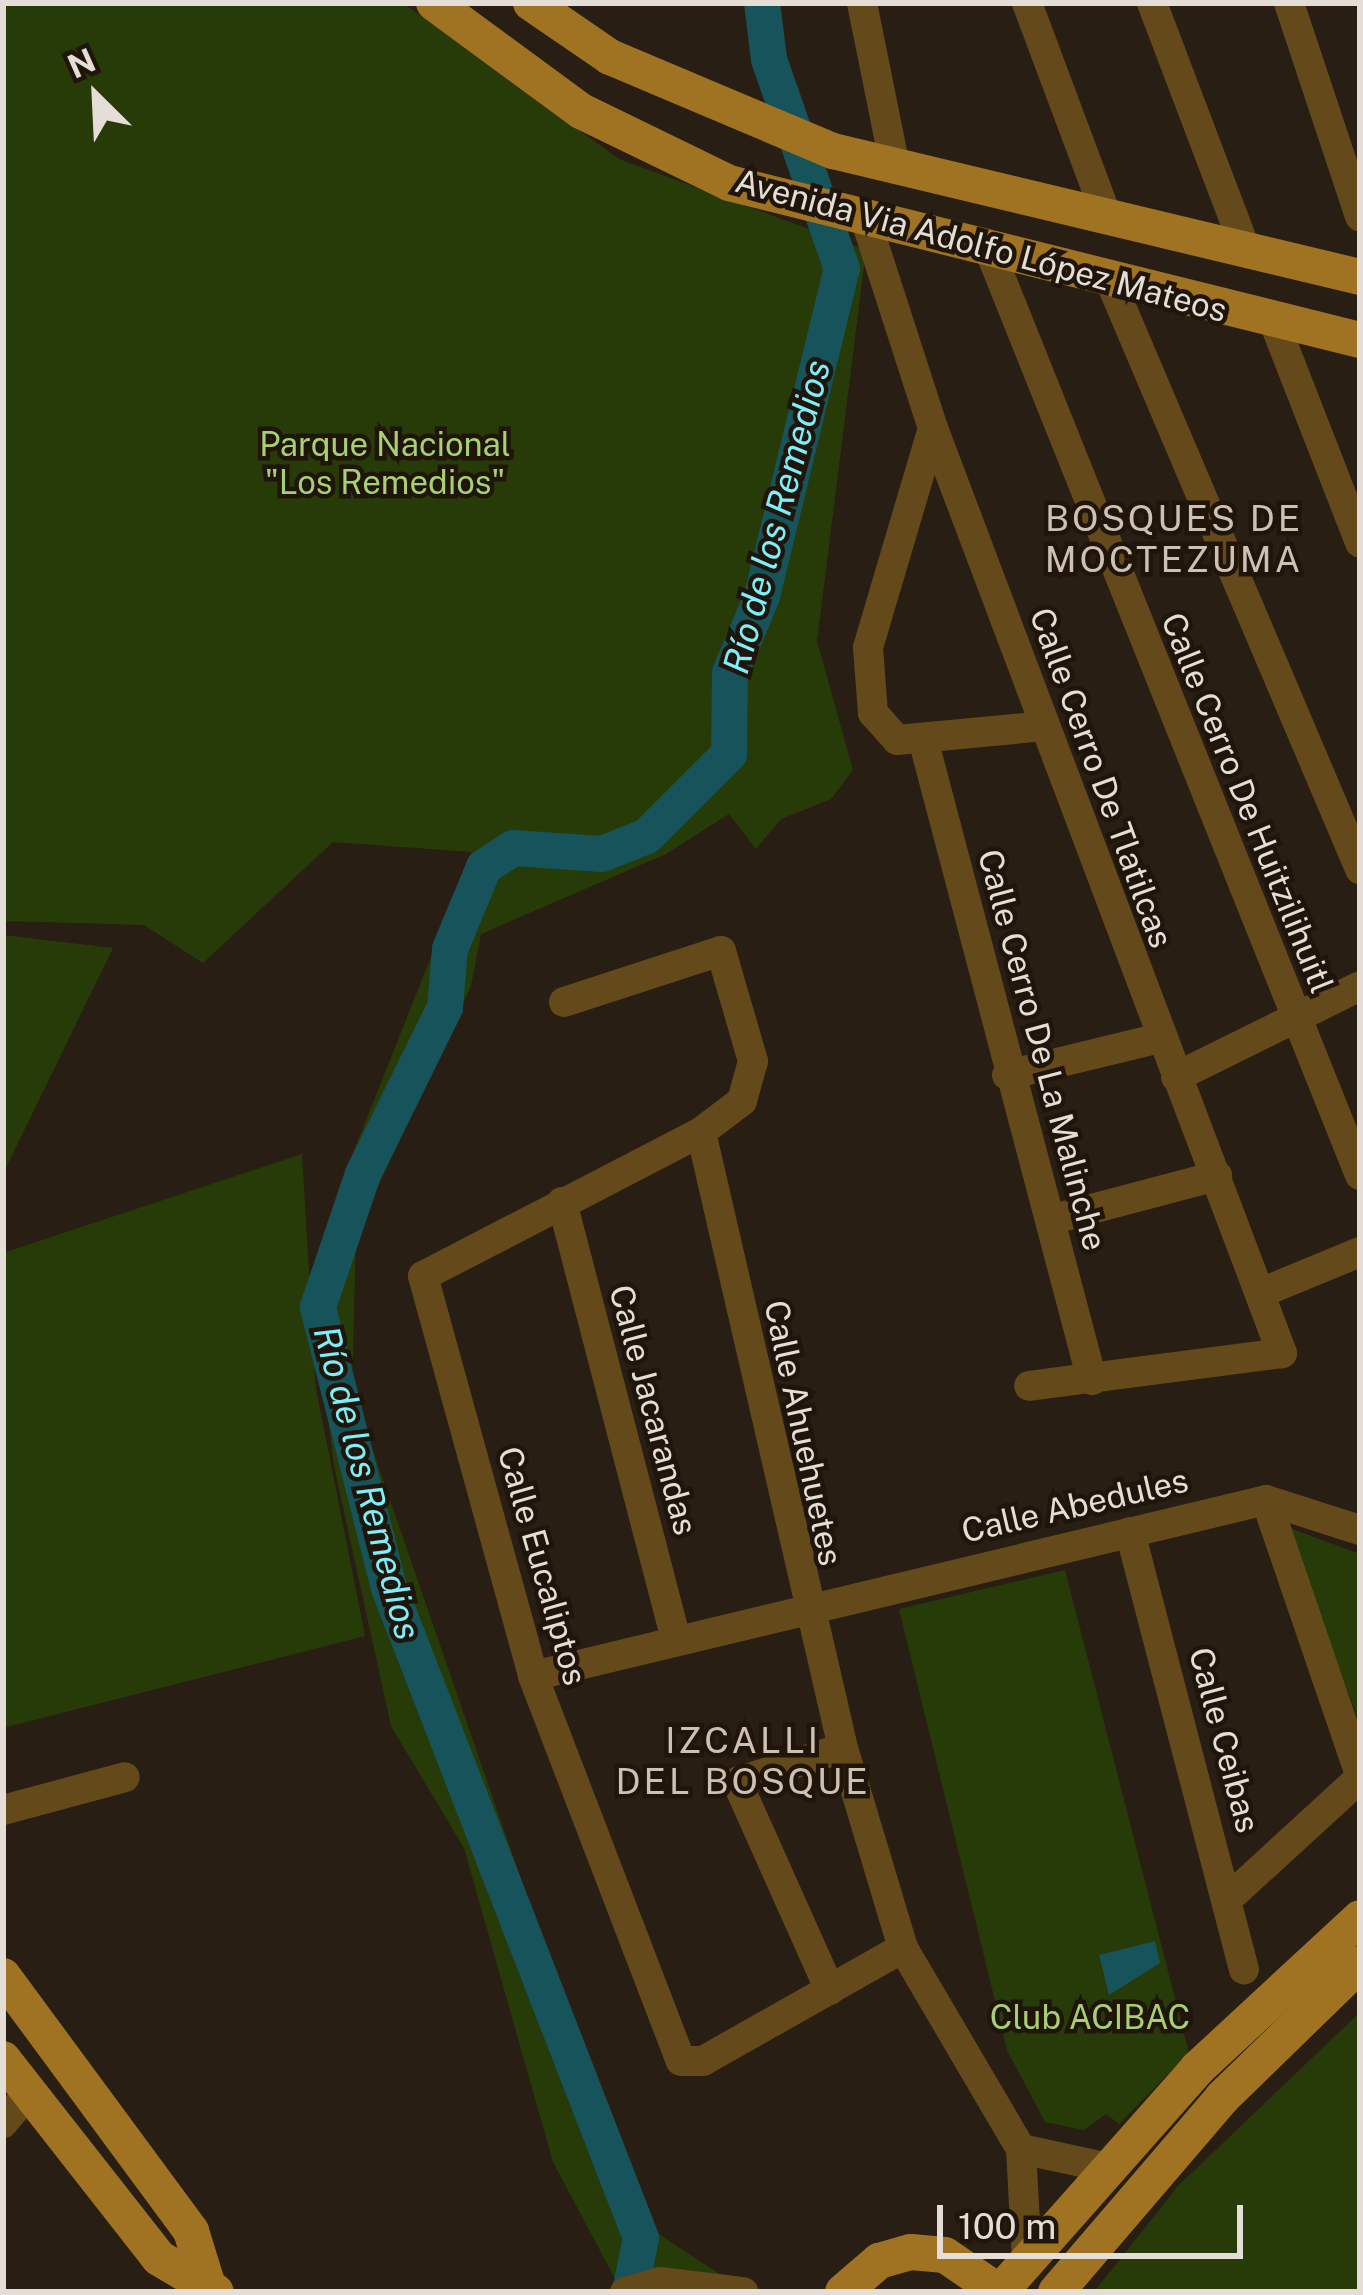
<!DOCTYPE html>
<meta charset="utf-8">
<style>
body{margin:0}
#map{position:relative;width:1363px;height:2295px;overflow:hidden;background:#281e13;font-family:"Public Sans",sans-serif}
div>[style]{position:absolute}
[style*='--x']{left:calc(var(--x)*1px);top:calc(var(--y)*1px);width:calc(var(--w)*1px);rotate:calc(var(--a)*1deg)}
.green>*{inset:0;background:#273b08}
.water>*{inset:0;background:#17535a}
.river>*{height:36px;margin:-18px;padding:0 18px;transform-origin:18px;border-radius:18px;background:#17535a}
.minor>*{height:30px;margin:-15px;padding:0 15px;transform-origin:15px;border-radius:15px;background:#64491b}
.major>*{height:36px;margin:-18px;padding:0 18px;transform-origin:18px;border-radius:18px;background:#a07322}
span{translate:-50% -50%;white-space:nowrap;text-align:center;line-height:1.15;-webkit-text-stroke:9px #1f150a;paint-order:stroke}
.street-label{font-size:33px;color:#e5ded7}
.park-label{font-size:33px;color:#a6d073}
.water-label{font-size:36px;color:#7deefa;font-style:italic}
.neighbourhood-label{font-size:36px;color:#cfc1b2;letter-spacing:3px}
.frame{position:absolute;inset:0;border:6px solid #e5ded7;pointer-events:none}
.north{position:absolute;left:36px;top:36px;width:120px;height:120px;-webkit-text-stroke:9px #1f150a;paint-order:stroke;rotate:336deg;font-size:33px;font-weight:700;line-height:48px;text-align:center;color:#e5ded7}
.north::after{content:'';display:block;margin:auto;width:42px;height:54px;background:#e5ded7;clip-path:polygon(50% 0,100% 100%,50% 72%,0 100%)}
.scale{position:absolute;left:937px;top:2205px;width:306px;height:54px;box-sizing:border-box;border:6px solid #e5ded7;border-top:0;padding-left:15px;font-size:36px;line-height:42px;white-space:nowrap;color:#e5ded7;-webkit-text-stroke:9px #1f150a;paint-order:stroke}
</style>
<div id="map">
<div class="green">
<i style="clip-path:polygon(3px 3px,403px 3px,619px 159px,866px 250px,817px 641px,853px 770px,831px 799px,781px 819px,756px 849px,729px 814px,666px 854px,481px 934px,471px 986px,356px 1234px,352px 1390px,590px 2079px,657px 2233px,747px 2292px,622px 2292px,553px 2162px,464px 1848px,391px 1726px,334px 1466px,313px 1292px,339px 1188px,449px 912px,499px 854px,333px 842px,203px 963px,144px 925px,3px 921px)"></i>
<i style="clip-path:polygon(3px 935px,113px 948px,3px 1174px)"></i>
<i style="clip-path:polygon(302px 1154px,316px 1389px,365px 1636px,3px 1728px,3px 1253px)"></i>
<i style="clip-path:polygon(1287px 1527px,1360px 1554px,1360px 1724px)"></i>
<i style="clip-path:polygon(1065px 1570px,1189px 2053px,1119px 2124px,1106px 2114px,1084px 2130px,1045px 2122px,1007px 2050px,899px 1609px)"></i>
<i style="clip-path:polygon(1360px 2012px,1360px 2292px,1094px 2292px,1178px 2186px)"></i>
</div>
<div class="water">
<i style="clip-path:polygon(1155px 1941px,1160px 1963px,1109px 1995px,1099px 1955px)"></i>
</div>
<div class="river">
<i style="--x:630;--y:2292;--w:55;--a:-78.5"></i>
<i style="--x:641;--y:2238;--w:697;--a:-111.19"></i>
<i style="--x:389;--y:1588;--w:290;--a:-104.2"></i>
<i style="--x:318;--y:1307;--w:140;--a:-71.3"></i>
<i style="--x:363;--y:1174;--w:186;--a:-63.8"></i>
<i style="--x:445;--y:1007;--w:58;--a:-85.1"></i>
<i style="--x:450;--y:949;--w:89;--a:-67.5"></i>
<i style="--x:484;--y:867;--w:35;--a:-33"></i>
<i style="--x:513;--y:848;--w:89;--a:3.9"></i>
<i style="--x:602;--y:854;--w:48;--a:-21.8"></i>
<i style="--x:647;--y:836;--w:116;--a:-45"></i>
<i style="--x:729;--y:754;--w:81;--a:-89.3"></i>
<i style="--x:730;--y:673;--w:83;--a:-67.4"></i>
<i style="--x:762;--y:596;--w:337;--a:-76.3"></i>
<i style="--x:842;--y:269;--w:222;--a:-109.2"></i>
<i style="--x:769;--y:59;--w:56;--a:-97.1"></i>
</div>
<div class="minor">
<i style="--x:862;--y:3;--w:166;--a:78.6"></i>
<i style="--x:1027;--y:3;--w:228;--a:69.5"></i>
<i style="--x:1152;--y:3;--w:265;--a:69.2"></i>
<i style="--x:1289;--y:3;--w:225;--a:71.6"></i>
<i style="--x:867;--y:224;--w:214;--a:72.1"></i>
<i style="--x:933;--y:428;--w:989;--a:69.33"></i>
<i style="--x:1282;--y:1353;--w:255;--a:172.6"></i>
<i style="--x:991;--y:254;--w:992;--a:68.17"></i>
<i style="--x:1111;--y:283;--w:637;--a:66.98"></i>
<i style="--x:1274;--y:322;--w:237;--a:68.7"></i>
<i style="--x:933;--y:428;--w:229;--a:106.5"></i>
<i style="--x:868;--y:648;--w:65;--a:85.6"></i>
<i style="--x:873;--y:713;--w:36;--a:48"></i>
<i style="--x:897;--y:740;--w:148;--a:-5.4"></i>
<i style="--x:923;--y:739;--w:663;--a:75.23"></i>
<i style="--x:564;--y:1002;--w:165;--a:-18"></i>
<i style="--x:721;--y:951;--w:115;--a:73.8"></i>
<i style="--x:753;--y:1061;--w:41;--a:105.4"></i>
<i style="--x:742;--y:1101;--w:51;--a:142.9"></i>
<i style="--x:701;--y:1132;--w:313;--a:152.6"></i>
<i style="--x:423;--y:1276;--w:415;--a:74.6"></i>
<i style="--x:533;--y:1676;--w:412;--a:69"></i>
<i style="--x:681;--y:2061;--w:22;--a:0"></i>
<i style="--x:703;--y:2061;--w:230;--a:-29.5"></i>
<i style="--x:1007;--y:1075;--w:157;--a:-13.6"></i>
<i style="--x:1176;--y:1077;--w:205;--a:-26.3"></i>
<i style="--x:701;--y:1132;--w:632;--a:77.02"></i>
<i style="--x:843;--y:1748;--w:209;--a:73.3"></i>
<i style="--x:903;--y:1948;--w:233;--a:59.6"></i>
<i style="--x:1021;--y:2149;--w:112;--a:86.9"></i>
<i style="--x:562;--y:1202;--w:448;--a:75.4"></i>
<i style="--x:1050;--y:1220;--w:173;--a:-14.8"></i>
<i style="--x:1263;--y:1292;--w:105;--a:-22.4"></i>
<i style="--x:1266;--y:1500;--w:291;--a:71.1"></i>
<i style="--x:1130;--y:1532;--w:452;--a:75.4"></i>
<i style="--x:533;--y:1676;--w:754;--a:-13.5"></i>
<i style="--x:1266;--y:1500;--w:99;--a:17.7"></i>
<i style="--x:3;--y:1810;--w:126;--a:-15.1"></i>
<i style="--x:1230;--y:1897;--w:176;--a:-42.5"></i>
<i style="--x:830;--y:1990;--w:228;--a:-114.1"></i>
<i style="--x:737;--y:1782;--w:111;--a:-17.8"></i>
<i style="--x:3;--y:2123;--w:40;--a:-50"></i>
<i style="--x:1021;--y:2149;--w:85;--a:12.2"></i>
<i style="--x:625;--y:2292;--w:36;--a:-16"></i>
<i style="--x:660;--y:2282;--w:84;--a:6.9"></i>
</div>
<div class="major">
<i style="--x:434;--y:3;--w:182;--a:36.3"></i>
<i style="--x:581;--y:111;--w:165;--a:25.9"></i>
<i style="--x:729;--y:183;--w:650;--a:13.97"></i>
<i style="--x:531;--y:3;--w:96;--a:34.4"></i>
<i style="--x:610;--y:57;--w:242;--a:22.9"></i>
<i style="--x:833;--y:151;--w:542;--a:13.45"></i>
<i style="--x:3;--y:1976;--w:317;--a:53.6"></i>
<i style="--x:191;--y:2231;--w:54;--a:72.9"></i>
<i style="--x:3;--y:2059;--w:253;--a:51.9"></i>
<i style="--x:159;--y:2258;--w:66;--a:30.8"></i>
<i style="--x:843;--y:2292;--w:48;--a:-40.7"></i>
<i style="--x:879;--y:2261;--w:33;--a:-16"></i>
<i style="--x:911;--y:2252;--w:34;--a:5"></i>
<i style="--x:945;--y:2255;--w:65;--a:34.4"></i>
<i style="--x:1000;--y:2292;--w:298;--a:-48.5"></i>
<i style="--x:1197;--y:2069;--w:222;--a:-42.8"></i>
<i style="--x:1056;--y:2292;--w:255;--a:-49.4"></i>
<i style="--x:1222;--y:2098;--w:192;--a:-44.2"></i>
</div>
<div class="street-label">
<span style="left:981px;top:246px;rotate:15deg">Avenida Via Adolfo López Mateos</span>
<span style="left:1101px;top:778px;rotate:70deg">Calle Cerro De Tlatilcas</span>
<span style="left:1247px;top:803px;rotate:68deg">Calle Cerro De Huitzilihuitl</span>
<span style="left:1042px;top:1050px;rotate:75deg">Calle Cerro De La Malinche</span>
<span style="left:653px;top:1410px;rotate:75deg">Calle Jacarandas</span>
<span style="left:803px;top:1433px;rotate:78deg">Calle Ahuehuetes</span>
<span style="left:1075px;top:1506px;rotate:-13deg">Calle Abedules</span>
<span style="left:542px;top:1566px;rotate:74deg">Calle Eucaliptos</span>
<span style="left:1224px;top:1740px;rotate:75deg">Calle Ceibas</span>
</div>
<div class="park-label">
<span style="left:385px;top:464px">Parque Nacional<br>"Los Remedios"</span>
<span style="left:1090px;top:2018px">Club ACIBAC</span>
</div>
<div class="water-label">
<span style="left:777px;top:517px;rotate:-75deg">Río de los Remedios</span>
<span style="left:367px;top:1483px;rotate:75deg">Río de los Remedios</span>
</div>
<div class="neighbourhood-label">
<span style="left:1174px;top:539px">BOSQUES DE<br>MOCTEZUMA</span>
<span style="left:743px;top:1761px">IZCALLI<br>DEL BOSQUE</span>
</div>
<div class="frame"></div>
<div class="north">N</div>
<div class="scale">100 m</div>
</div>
